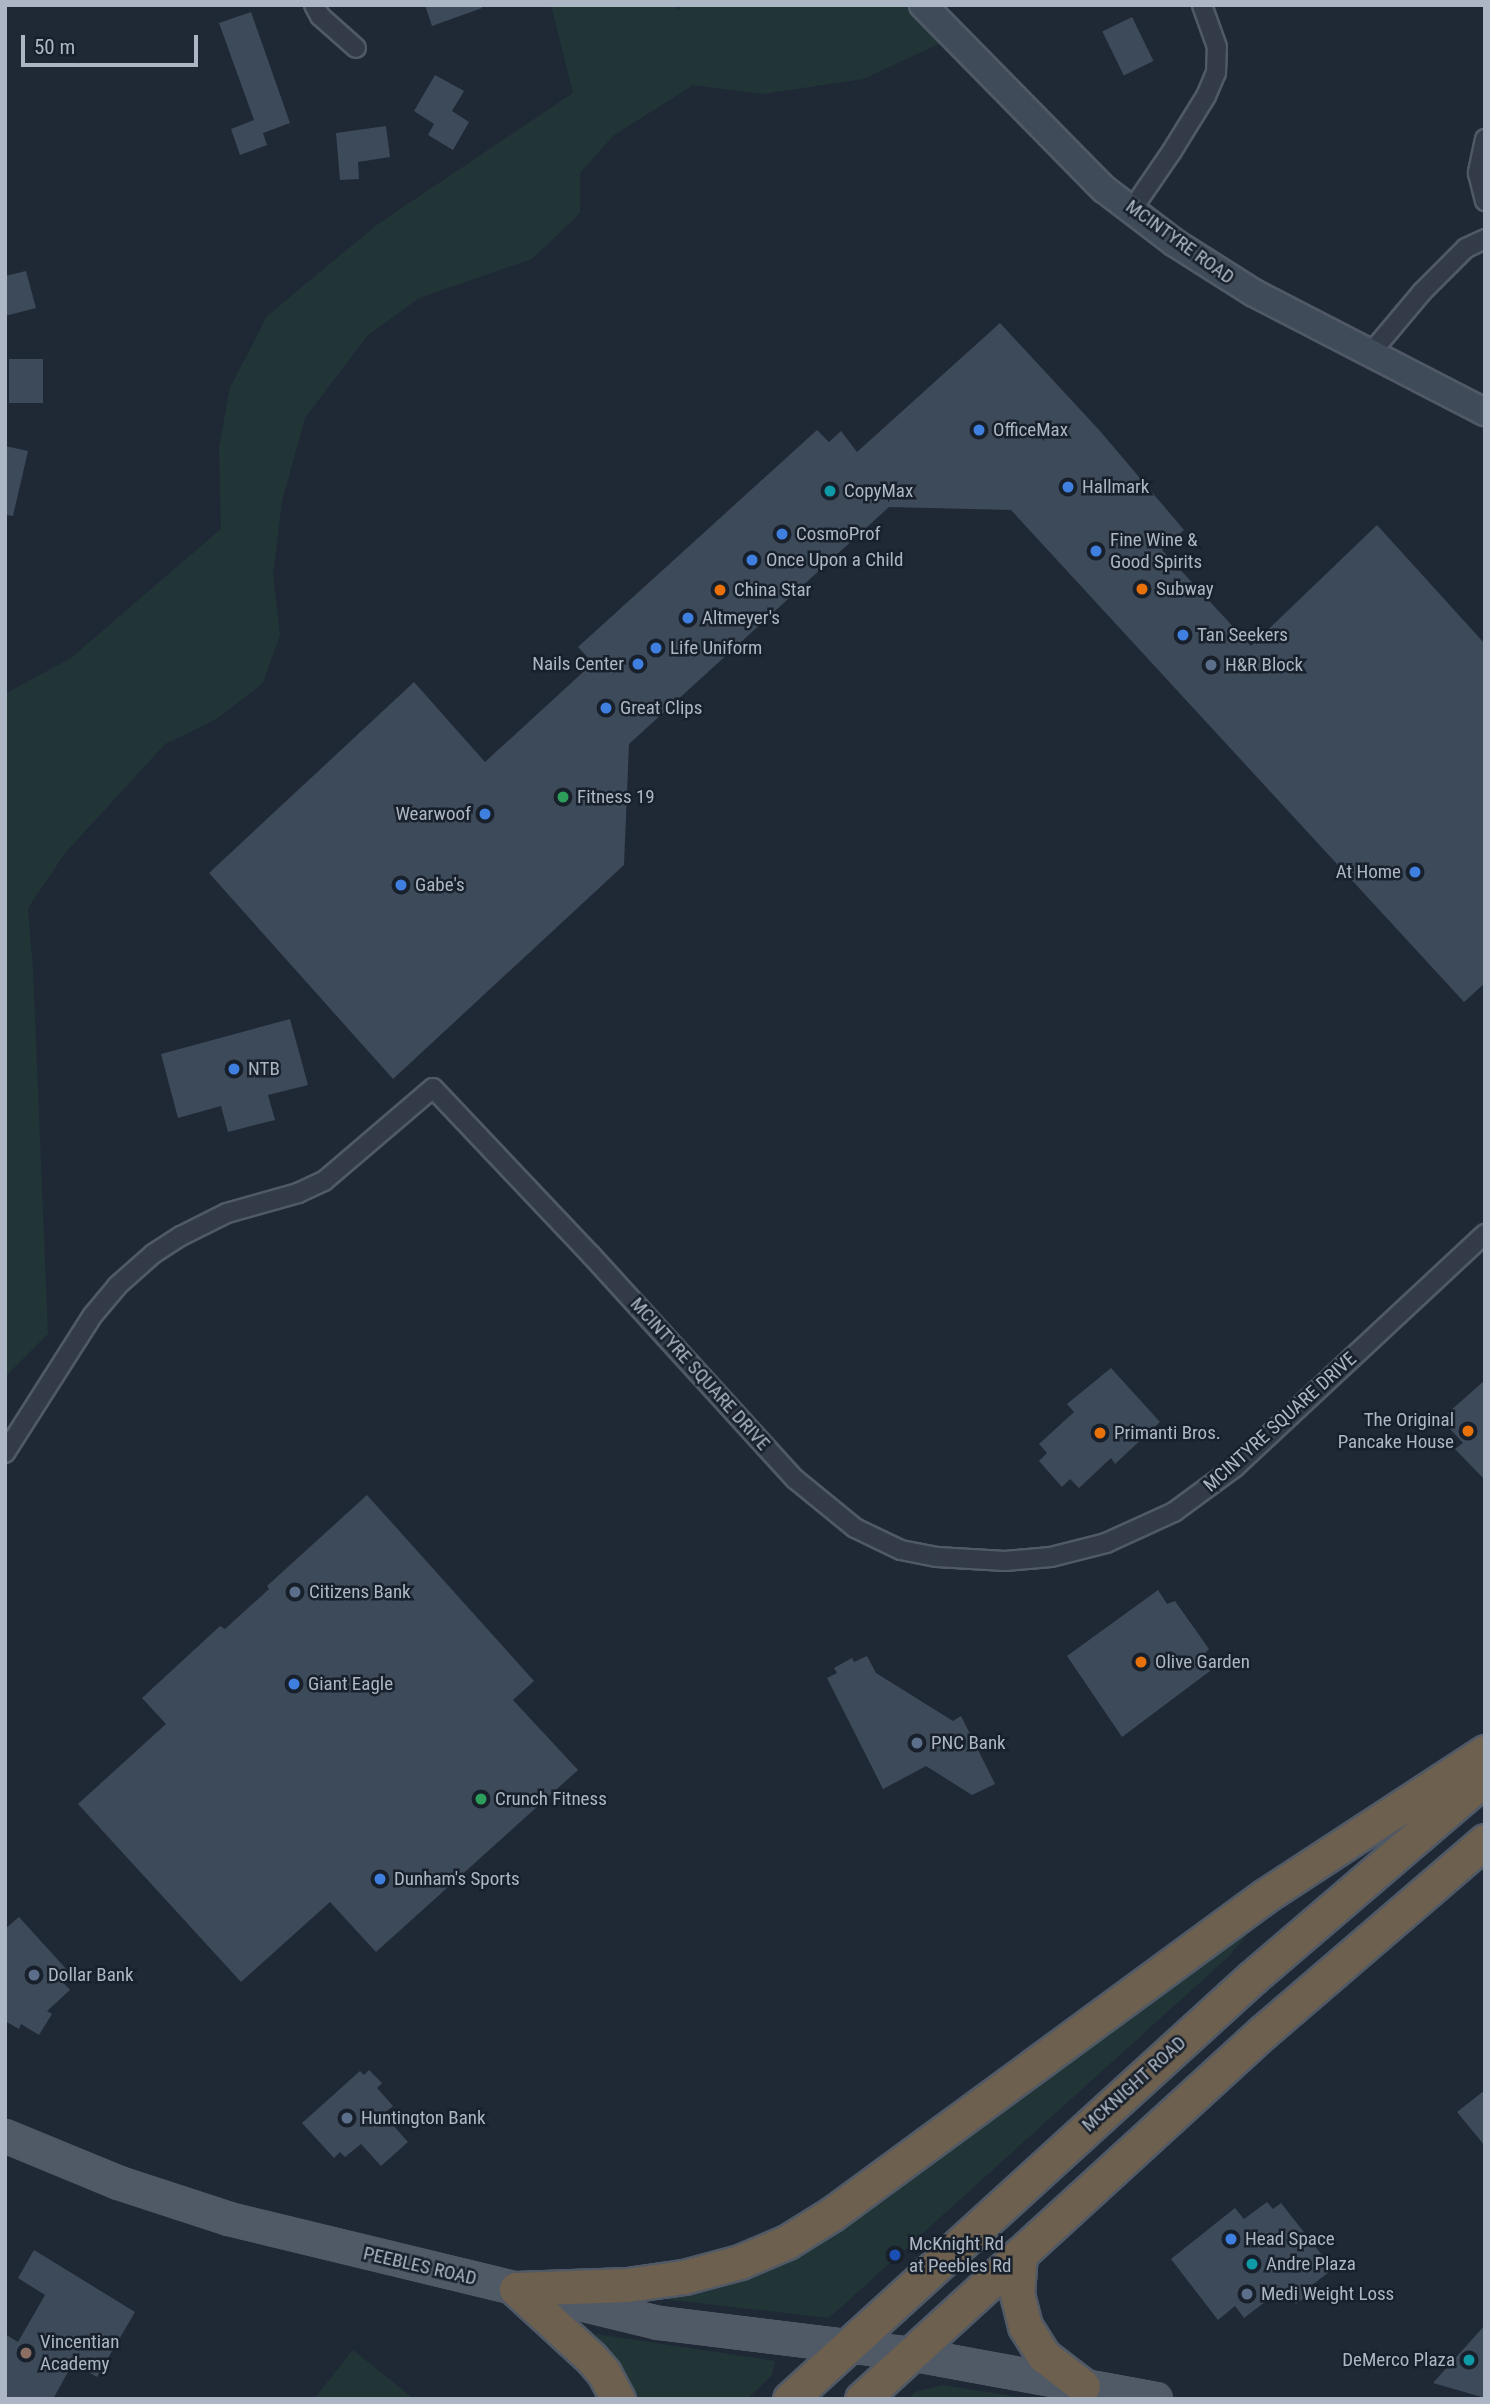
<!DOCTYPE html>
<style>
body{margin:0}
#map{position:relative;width:1490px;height:2404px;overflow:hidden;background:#1f2936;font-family:"Roboto Condensed",sans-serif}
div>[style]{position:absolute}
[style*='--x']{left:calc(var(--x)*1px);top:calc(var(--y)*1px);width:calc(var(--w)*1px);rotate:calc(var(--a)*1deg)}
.green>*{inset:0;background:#213537}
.building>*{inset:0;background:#3d4a59;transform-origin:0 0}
.roads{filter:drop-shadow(2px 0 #505965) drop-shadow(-2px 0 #505965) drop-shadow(0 2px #505965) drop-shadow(0 -2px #505965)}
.street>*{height:18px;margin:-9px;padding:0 9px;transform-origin:9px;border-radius:9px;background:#323b47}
.secondary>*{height:26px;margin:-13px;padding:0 13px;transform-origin:13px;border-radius:13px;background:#404b5a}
.primary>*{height:30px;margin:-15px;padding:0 15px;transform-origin:15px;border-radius:15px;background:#505a67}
.highway>*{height:33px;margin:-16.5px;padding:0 16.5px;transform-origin:16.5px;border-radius:16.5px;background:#6d604f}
.dots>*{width:19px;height:19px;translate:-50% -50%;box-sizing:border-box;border:4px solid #18202b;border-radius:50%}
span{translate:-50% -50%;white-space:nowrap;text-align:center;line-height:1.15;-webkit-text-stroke:5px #18202b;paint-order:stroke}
.street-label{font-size:19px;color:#acb6c4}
.poi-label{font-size:19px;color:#acb6c4}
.left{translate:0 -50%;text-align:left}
.right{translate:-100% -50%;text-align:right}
.frame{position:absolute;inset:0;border:7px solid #acb6c4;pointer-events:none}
.scale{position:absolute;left:21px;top:35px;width:177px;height:32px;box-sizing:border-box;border:4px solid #acb6c4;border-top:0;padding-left:9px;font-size:21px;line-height:24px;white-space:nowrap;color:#acb6c4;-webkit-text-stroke:5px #18202b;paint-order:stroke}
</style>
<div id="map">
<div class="green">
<i style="clip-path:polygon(551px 5px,674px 5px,678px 10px,683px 5px,923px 5px,954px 37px,863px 79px,763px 94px,693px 85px,613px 136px,580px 173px,580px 213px,532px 259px,419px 298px,367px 336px,305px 418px,282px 501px,273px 575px,280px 635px,263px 683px,215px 720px,165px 744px,65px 853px,28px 908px,33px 970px,48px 1334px,5px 1377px,5px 694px,71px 658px,221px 529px,219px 447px,230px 388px,267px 316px,378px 224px,573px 93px)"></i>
<i style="clip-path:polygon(1238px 1934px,1247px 1935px,1227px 1958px,829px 2318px,647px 2297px,783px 2261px,847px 2226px)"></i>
<i style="clip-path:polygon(596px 2334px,775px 2361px,772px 2375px,747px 2399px,636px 2399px,616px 2361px,595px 2342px)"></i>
<i style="clip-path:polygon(353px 2350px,414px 2399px,314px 2399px)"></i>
<i style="clip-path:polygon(942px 2385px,1033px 2399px,908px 2399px,915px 2392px)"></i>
</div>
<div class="building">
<i style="clip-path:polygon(425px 5px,482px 5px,482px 8px,432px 26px)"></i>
<i style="clip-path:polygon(251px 12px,290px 123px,263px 133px,267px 145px,240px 155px,231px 129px,254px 120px,219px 23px)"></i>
<i style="left:1132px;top:17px;width:49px;height:33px;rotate:64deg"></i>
<i style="clip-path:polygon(435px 75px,464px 91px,452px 111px,469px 122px,453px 150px,428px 135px,434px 124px,414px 111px)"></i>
<i style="clip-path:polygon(386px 126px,390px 157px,358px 162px,359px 179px,340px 180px,336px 133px)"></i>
<i style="clip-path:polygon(26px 271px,36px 308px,5px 316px,5px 276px)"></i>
<i style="clip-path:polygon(1000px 323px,1100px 431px,1184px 530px,1162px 550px,1251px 646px,1377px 525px,1485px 644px,1485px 983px,1464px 1002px,1011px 510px,889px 507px,629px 744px,624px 865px,393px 1079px,209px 873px,414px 682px,485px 762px,593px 663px,578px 647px,817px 430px,829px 442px,841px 431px,857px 452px)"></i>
<i style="left:9px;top:359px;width:34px;height:44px"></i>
<i style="clip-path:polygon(5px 446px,28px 451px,13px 516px,5px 515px)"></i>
<i style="clip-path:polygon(290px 1019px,308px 1085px,268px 1095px,275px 1120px,228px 1132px,221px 1106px,178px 1118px,161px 1054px)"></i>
<i style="clip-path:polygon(1111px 1368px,1160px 1422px,1115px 1464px,1111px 1458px,1079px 1488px,1070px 1479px,1062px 1487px,1039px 1461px,1047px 1453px,1039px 1444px,1074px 1412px,1067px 1404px)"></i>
<i style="clip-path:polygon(1485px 1380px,1485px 1480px,1455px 1449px,1463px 1443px,1441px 1419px)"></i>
<i style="clip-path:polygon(367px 1495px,534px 1681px,513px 1700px,578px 1770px,376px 1952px,330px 1902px,241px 1982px,78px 1804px,166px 1724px,142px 1698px,220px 1626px,225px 1629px,269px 1589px,267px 1586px)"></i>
<i style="clip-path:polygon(1158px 1590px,1167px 1604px,1175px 1601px,1209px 1649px,1205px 1653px,1214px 1668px,1122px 1737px,1067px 1656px)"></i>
<i style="clip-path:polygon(867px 1656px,876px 1673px,953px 1721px,961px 1716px,995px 1784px,972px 1795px,926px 1766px,883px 1789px,827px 1678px,837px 1673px,834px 1668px,852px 1658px,854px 1662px)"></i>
<i style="clip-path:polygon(19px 1917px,68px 1971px,59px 1978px,70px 1990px,47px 2011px,52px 2014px,39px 2035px,21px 2024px,19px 2029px,5px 2021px,5px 1929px)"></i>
<i style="clip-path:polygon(369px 2070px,382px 2083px,377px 2088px,393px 2106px,383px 2114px,408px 2142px,381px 2166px,361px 2144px,345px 2157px,340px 2152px,334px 2158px,302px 2123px,360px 2071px,364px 2075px)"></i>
<i style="clip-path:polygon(1485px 2090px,1485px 2146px,1457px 2112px)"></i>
<i style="clip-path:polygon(1267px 2202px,1273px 2209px,1281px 2203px,1333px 2269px,1307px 2289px,1311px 2293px,1296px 2304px,1283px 2288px,1244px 2318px,1235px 2306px,1218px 2320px,1171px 2259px,1235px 2208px,1244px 2219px)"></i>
<i style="clip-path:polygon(34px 2250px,135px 2312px,97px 2377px,73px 2363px,53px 2399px,5px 2399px,5px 2334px,18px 2342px,45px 2295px,18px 2278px)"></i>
<i style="clip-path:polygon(1485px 2325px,1485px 2398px,1433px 2383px)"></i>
</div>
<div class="roads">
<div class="street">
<i style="--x:314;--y:5;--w:13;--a:61"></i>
<i style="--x:320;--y:16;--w:48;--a:41.6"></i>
<i style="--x:1485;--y:139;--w:35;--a:102"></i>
<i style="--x:1478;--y:173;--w:29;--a:76"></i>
<i style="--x:1133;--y:208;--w:69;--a:-55.6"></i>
<i style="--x:1172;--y:151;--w:65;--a:-58.3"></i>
<i style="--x:1206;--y:96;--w:25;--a:-67"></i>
<i style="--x:1216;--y:73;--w:26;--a:-88"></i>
<i style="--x:1217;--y:47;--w:45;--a:-109.7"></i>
<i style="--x:1370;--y:354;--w:81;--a:-50"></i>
<i style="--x:1422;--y:292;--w:62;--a:-45"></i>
<i style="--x:1466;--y:248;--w:21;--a:-25"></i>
<i style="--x:5;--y:1453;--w:164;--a:-57.5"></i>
<i style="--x:93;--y:1315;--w:38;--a:-50"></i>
<i style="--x:117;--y:1286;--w:48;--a:-41.6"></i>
<i style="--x:153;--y:1254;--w:33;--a:-33"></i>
<i style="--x:181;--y:1236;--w:51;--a:-26.6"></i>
<i style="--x:227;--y:1213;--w:74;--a:-15.7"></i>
<i style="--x:298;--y:1193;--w:29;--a:-25"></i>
<i style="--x:324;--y:1181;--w:143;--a:-40.5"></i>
<i style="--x:433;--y:1088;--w:230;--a:46.6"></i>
<i style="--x:591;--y:1255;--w:303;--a:47.7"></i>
<i style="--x:795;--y:1479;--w:77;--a:39.2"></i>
<i style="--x:855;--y:1528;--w:51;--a:25.6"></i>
<i style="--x:901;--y:1550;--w:37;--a:11"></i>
<i style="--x:937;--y:1557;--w:68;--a:3.4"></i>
<i style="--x:1005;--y:1561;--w:46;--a:-5"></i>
<i style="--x:1051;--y:1557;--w:57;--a:-14.3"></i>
<i style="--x:1106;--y:1543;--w:75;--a:-24.5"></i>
<i style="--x:1174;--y:1512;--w:76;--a:-36.4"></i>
<i style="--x:1235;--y:1467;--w:342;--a:-43"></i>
</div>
<div class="secondary">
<i style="--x:923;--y:5;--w:258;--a:45.5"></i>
<i style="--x:1104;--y:189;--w:89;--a:37.3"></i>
<i style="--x:1175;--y:243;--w:93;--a:32.3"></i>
<i style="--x:1254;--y:293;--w:260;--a:27.3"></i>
</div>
<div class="primary">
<i style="--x:5;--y:2136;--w:123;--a:22.4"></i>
<i style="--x:119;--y:2183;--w:116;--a:18.1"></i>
<i style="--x:229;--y:2219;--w:442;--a:13.6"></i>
<i style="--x:659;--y:2323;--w:253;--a:7"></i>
<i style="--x:910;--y:2354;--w:250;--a:10.4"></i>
</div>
<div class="highway">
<i style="--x:1020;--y:2254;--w:40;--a:94.3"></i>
<i style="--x:1017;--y:2294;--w:33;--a:76"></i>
<i style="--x:1025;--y:2326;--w:36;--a:58"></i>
<i style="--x:1044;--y:2356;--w:49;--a:37.6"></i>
<i style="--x:516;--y:2289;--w:111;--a:-2.1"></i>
<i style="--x:627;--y:2285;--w:58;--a:-8"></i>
<i style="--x:684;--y:2277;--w:58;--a:-15"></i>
<i style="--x:740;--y:2262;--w:51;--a:-23.1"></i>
<i style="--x:787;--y:2242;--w:53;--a:-31.9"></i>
<i style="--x:832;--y:2214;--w:537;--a:-36.29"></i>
<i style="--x:1265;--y:1896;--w:263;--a:-33.2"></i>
<i style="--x:516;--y:2289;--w:103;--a:42.6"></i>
<i style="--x:592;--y:2359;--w:18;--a:49"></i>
<i style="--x:604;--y:2373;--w:30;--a:62"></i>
<i style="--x:790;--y:2399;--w:626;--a:-42.35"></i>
<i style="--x:1253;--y:1977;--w:306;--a:-40.6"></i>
<i style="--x:862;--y:2399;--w:544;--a:-42.47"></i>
<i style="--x:1263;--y:2032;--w:293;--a:-40.7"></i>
</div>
</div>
<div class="dots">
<i style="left:979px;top:430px;background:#3f7fe0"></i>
<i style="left:1068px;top:487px;background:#3f7fe0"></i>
<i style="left:830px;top:491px;background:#0f9aa8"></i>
<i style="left:782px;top:534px;background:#3f7fe0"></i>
<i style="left:1096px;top:551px;background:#3f7fe0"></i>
<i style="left:752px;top:560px;background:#3f7fe0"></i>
<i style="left:1142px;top:589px;background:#e8710a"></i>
<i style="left:720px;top:590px;background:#e8710a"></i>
<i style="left:688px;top:618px;background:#3f7fe0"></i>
<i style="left:1183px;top:635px;background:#3f7fe0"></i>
<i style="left:656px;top:648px;background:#3f7fe0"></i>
<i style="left:638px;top:664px;background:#3f7fe0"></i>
<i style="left:1211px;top:665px;background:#5c6f8a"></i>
<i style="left:606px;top:708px;background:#3f7fe0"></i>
<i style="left:563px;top:797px;background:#2e9e5b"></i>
<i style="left:485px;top:814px;background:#3f7fe0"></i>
<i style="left:1415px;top:872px;background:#3f7fe0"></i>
<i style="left:401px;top:885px;background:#3f7fe0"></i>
<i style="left:234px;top:1069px;background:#3f7fe0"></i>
<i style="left:1468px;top:1431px;background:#e8710a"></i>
<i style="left:1100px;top:1433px;background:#e8710a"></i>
<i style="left:295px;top:1592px;background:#5c6f8a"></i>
<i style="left:1141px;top:1662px;background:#e8710a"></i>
<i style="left:294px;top:1684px;background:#3f7fe0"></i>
<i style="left:917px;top:1743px;background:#5c6f8a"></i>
<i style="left:481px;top:1799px;background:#2e9e5b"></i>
<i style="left:380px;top:1879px;background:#3f7fe0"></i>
<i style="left:34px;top:1975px;background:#5c6f8a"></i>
<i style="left:347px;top:2118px;background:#5c6f8a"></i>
<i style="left:1231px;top:2239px;background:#3f7fe0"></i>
<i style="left:895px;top:2255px;background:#1a4fb4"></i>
<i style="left:1252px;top:2264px;background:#0f9aa8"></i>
<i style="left:1247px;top:2294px;background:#5c6f8a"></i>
<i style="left:26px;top:2353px;background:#8d6e63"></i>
<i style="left:1469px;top:2360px;background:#0f9aa8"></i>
</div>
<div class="street-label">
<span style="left:1180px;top:242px;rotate:36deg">MCINTYRE ROAD</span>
<span style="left:700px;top:1374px;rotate:48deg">MCINTYRE SQUARE DRIVE</span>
<span style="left:1280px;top:1422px;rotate:-42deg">MCINTYRE SQUARE DRIVE</span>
<span style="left:1134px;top:2084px;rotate:-42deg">MCKNIGHT ROAD</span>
<span style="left:420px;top:2266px;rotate:13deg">PEEBLES ROAD</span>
</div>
<div class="poi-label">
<span class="left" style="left:993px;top:430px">OfficeMax</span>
<span class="left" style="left:1082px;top:487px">Hallmark</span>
<span class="left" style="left:844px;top:491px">CopyMax</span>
<span class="left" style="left:796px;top:534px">CosmoProf</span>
<span class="left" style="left:1110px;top:551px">Fine Wine &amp;<br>Good Spirits</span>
<span class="left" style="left:766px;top:560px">Once Upon a Child</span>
<span class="left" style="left:1156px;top:589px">Subway</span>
<span class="left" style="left:734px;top:590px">China Star</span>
<span class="left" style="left:702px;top:618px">Altmeyer's</span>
<span class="left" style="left:1197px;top:635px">Tan Seekers</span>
<span class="left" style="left:670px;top:648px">Life Uniform</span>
<span class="right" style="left:624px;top:664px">Nails Center</span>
<span class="left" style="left:1225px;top:665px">H&amp;R Block</span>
<span class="left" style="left:620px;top:708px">Great Clips</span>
<span class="left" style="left:577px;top:797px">Fitness 19</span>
<span class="right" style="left:471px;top:814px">Wearwoof</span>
<span class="right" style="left:1401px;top:872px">At Home</span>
<span class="left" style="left:415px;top:885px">Gabe's</span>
<span class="left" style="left:248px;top:1069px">NTB</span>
<span class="right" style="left:1454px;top:1431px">The Original<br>Pancake House</span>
<span class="left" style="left:1114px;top:1433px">Primanti Bros.</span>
<span class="left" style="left:309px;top:1592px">Citizens Bank</span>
<span class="left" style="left:1155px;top:1662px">Olive Garden</span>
<span class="left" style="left:308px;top:1684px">Giant Eagle</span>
<span class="left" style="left:931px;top:1743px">PNC Bank</span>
<span class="left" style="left:495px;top:1799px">Crunch Fitness</span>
<span class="left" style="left:394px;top:1879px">Dunham's Sports</span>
<span class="left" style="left:48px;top:1975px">Dollar Bank</span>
<span class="left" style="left:361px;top:2118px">Huntington Bank</span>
<span class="left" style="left:1245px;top:2239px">Head Space</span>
<span class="left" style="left:909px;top:2255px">McKnight Rd<br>at Peebles Rd</span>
<span class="left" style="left:1266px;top:2264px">Andre Plaza</span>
<span class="left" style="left:1261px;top:2294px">Medi Weight Loss</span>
<span class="left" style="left:40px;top:2353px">Vincentian<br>Academy</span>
<span class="right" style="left:1455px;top:2360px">DeMerco Plaza</span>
</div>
<div class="frame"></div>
<div class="scale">50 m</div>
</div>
